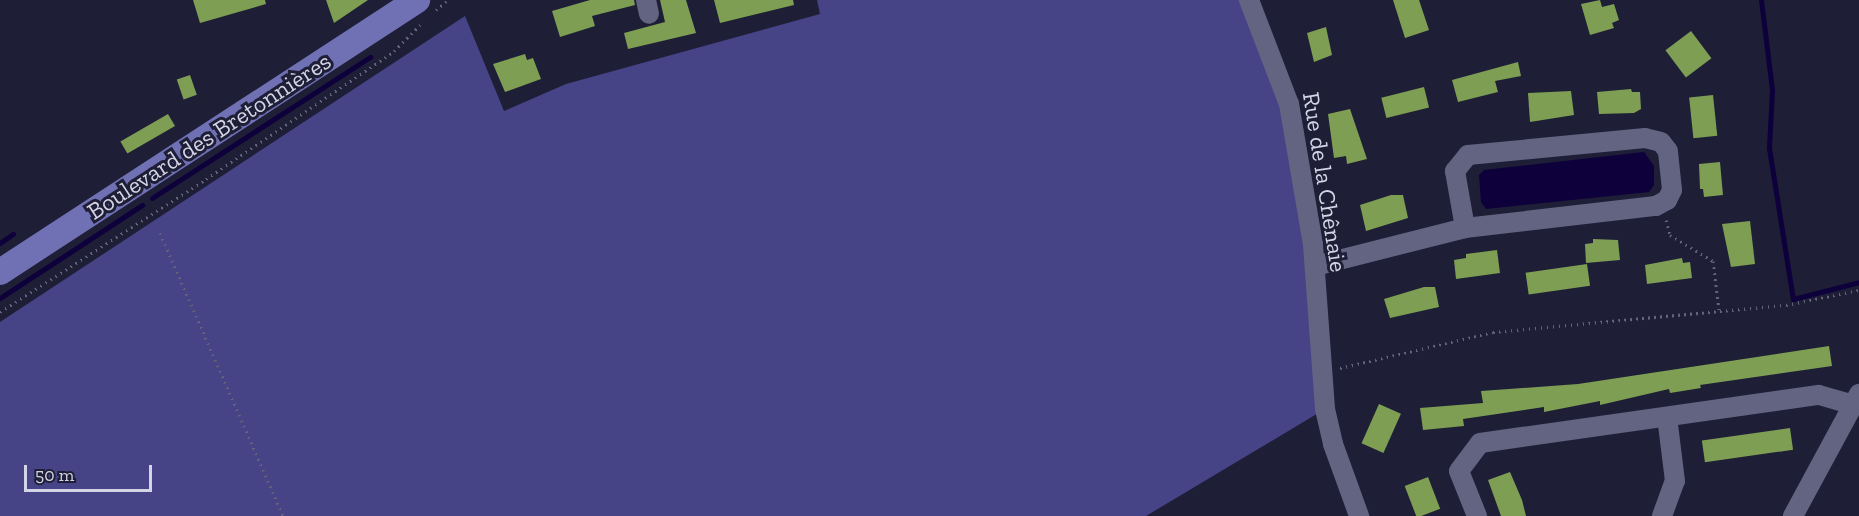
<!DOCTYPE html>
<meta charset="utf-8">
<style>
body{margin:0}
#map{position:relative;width:1859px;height:516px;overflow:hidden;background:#1e1e37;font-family:"Zilla Slab",serif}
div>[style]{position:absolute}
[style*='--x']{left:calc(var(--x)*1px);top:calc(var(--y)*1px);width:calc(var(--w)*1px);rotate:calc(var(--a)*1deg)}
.forest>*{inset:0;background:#464387}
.water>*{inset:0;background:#0e003b}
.stream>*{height:5px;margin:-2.5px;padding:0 2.5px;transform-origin:2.5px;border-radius:2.5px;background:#0e003b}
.building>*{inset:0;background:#7d9e53;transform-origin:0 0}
.path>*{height:3px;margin-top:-1.5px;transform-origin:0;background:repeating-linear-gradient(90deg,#636379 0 1.5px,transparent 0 6px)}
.minor>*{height:20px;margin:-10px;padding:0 10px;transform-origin:10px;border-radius:10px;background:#636482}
.major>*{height:26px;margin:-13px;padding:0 13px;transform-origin:13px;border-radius:13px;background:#7070b4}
span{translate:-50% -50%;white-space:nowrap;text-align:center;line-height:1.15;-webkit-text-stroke:6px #1e1e37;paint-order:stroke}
.street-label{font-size:24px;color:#d3d4e5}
.scale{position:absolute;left:24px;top:465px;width:128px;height:27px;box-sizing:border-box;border:3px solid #d3d4e5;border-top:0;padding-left:8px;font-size:18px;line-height:21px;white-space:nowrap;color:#d3d4e5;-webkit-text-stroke:4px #1e1e37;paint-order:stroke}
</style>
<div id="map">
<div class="forest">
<i style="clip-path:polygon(817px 0,1249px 0,1284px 86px,1325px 409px,1146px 516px,0 516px,0 322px,465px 16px,504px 111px,566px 84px,820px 14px)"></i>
</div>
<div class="water">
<i style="clip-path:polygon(1644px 152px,1654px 166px,1654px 185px,1649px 192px,1486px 209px,1481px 202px,1479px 175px,1484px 170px)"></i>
</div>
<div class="stream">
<i style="--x:1761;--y:0;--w:91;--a:83"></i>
<i style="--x:1772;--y:90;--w:58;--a:93"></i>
<i style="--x:1769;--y:148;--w:153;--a:81"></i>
<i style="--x:1793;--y:299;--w:68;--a:-14.4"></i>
<i style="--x:152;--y:198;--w:260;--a:-32.9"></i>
<i style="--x:0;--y:243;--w:16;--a:-35"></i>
<i style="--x:0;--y:298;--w:170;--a:-33.2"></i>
</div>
<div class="building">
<i style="clip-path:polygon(193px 0,265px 0,266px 4px,200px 23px)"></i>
<i style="clip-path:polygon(326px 0,368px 0,334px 23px)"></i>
<i style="clip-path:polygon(590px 0,634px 0,635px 5px,592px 16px,595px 26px,560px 37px,552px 11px)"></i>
<i style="clip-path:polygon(660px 0,686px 0,696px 33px,628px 49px,624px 33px,665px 22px)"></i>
<i style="clip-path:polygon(714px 0,793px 0,794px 5px,720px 23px)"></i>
<i style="clip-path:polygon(1393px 0,1419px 0,1429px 30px,1405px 38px)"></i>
<i style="clip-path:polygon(1600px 0,1602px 7px,1614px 4px,1619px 20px,1612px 23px,1614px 28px,1590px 35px,1581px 4px)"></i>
<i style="clip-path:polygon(1326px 27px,1332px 55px,1314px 62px,1307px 33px)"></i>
<i style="left:1691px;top:31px;width:34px;height:32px;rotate:53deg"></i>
<i style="clip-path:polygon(525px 54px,527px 60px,533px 58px,541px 79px,505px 92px,493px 64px)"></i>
<i style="clip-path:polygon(1518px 62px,1521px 76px,1495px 81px,1498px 92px,1458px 102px,1452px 80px)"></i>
<i style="left:190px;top:75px;width:21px;height:14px;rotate:71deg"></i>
<i style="left:1424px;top:87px;width:21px;height:44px;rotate:76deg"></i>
<i style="clip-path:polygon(1631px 89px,1632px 92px,1640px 92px,1641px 109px,1634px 113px,1599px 114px,1597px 92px)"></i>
<i style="clip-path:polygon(1571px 91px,1574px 115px,1530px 122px,1528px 93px)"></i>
<i style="left:1713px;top:95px;width:41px;height:24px;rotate:84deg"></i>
<i style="clip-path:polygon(1350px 109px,1367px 159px,1347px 164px,1346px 156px,1334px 158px,1328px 114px)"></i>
<i style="left:168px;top:114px;width:14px;height:55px;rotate:60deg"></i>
<i style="clip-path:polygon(1720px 162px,1723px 195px,1704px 197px,1703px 189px,1700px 189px,1699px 164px)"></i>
<i style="clip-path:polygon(1391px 195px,1403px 195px,1408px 218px,1366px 231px,1360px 205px)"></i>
<i style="clip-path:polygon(1750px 221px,1755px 264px,1731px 267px,1722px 224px)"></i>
<i style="clip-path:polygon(1593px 239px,1618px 240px,1620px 260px,1586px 263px,1585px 244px,1593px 243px)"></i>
<i style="clip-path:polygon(1497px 250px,1500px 273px,1456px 279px,1454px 260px,1466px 258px,1466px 254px)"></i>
<i style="clip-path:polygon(1682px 258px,1683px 263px,1690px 262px,1692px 278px,1647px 284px,1645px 265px)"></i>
<i style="left:1587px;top:264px;width:22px;height:62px;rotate:82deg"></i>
<i style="clip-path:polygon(1424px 287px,1435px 287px,1439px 307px,1390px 318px,1384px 299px)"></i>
<i style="clip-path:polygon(1829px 346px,1832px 366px,1700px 385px,1701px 388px,1670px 393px,1669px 389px,1600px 405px,1600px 401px,1544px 412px,1544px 407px,1463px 419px,1464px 426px,1423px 430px,1420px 408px,1483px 403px,1481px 391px,1578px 384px)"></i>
<i style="left:1379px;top:404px;width:24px;height:43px;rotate:24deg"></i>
<i style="left:1790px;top:428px;width:22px;height:89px;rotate:82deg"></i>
<i style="clip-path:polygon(1510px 472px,1522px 500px,1526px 516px,1501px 516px,1488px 480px)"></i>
<i style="left:1428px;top:477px;width:34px;height:25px;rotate:69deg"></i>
</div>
<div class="path">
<i style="--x:436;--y:10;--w:16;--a:-40"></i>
<i style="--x:1666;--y:220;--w:16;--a:75"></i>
<i style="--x:1670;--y:235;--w:50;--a:31.2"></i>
<i style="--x:1713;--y:261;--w:49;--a:83"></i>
<i style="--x:160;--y:233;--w:309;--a:66.5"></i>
<i style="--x:0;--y:312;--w:245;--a:-32.8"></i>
<i style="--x:206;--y:179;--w:227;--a:-34.2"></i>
<i style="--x:394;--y:51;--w:37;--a:-45"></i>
<i style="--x:1340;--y:368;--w:157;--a:-13.2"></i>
<i style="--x:1493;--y:332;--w:294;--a:-5.3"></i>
<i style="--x:1786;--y:305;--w:75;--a:-11.6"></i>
</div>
<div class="minor">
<i style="--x:646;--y:0;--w:14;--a:78"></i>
<i style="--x:1249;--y:0;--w:111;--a:69"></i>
<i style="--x:1289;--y:104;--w:143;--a:80.3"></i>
<i style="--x:1313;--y:245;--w:164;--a:85.8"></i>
<i style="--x:1325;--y:409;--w:36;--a:77"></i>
<i style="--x:1333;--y:444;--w:77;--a:70.1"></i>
<i style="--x:1315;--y:266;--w:155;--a:-14.2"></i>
<i style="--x:1465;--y:228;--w:192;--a:-6.6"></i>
<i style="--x:1656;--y:206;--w:13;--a:-29"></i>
<i style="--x:1667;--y:200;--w:11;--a:-63"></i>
<i style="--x:1672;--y:190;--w:39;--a:-96"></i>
<i style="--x:1668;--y:151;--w:11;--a:-128"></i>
<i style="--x:1661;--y:142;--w:16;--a:-166"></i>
<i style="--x:1645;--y:138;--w:178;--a:174.5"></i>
<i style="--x:1468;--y:155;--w:21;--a:129"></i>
<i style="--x:1455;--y:171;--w:58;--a:80"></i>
<i style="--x:1477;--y:516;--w:48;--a:-111.8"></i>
<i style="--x:1459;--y:471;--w:35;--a:-53"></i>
<i style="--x:1480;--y:443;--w:342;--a:-8.1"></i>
<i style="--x:1819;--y:395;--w:35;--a:16"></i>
<i style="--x:1662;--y:516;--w:37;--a:-70"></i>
<i style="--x:1675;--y:481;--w:64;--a:-97.1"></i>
<i style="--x:1793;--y:516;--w:139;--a:-61.6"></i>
</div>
<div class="major">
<i style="--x:0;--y:272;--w:498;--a:-33.1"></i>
</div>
<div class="street-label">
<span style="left:209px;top:136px;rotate:-33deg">Boulevard des Bretonnières</span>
<span style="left:1325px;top:182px;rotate:81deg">Rue de la Chênaie</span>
</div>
<div class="scale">50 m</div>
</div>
